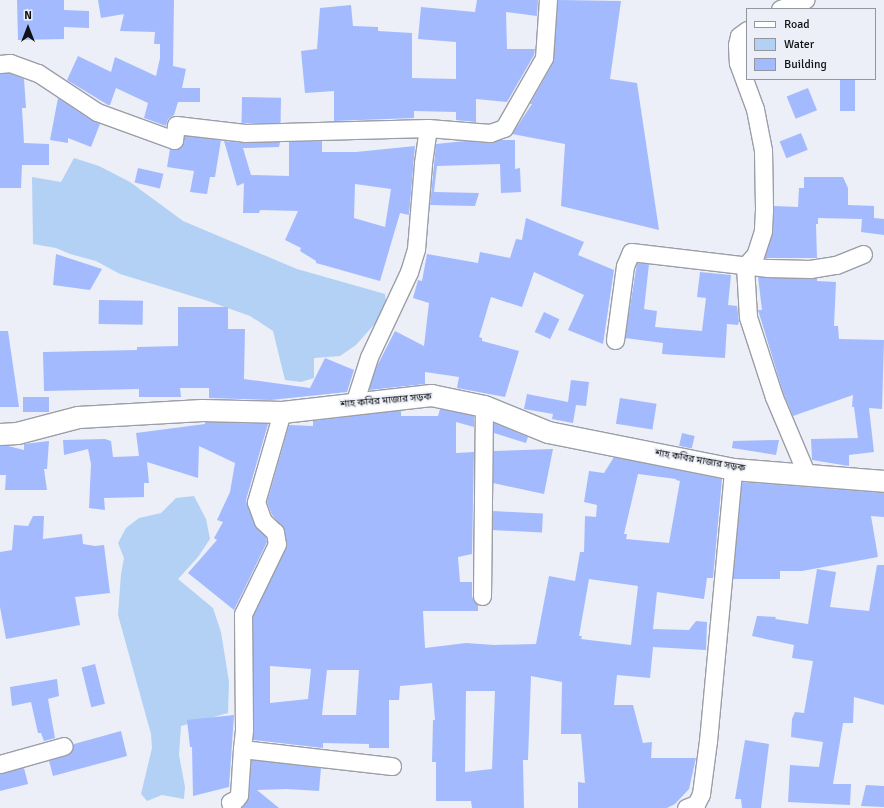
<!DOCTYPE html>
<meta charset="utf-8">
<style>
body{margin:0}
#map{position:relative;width:884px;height:808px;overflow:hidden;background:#eceff8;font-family:Signika,"Noto Sans Bengali",sans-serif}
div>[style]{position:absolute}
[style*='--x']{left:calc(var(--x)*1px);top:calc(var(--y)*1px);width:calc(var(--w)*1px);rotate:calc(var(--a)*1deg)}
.water>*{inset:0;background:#b2d1f5}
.building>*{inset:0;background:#a3bafe;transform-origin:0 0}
.roads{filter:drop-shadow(1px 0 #9b9ea7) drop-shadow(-1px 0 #9b9ea7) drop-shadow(0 1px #9b9ea7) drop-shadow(0 -1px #9b9ea7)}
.minor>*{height:17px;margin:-8.5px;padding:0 8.5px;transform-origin:8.5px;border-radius:8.5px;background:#fff}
.tertiary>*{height:21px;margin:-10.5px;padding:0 10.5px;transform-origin:10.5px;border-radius:10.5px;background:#fff}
span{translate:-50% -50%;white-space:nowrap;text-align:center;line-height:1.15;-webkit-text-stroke:3px #eceff8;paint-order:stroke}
.street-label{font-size:10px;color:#101114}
.legend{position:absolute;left:746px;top:8px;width:130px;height:72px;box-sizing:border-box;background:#eceff8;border:1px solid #94969d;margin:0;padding:5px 7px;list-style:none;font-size:12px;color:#101114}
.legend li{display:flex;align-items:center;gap:8px;height:20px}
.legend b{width:20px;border:1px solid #94969d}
.north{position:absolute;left:8px;top:8px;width:40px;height:40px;-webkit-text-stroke:3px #eceff8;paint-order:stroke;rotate:0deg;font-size:11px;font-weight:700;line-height:16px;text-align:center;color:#101114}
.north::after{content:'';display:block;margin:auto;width:14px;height:18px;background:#101114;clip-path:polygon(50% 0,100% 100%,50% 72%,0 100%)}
</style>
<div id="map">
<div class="water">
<i style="clip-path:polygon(74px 158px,99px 166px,130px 182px,183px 221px,297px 269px,385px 294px,387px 310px,356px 345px,340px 356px,314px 358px,314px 378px,301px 382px,285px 380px,273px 331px,250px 316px,208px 301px,120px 274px,96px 261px,70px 254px,56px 248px,33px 244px,32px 177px,61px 182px)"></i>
<i style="clip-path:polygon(194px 496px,206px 519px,210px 539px,198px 557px,178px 579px,213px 608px,221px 632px,229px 682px,228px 713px,181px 726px,179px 755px,185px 787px,184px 799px,162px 795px,147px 801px,141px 794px,152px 748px,151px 734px,118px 615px,121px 574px,124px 558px,118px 543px,126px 528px,139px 518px,161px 513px,176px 498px)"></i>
</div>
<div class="building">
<i style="clip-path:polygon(17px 0,64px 0,64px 10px,89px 11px,89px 28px,64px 27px,64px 39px,18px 40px)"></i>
<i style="clip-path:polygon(98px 0,174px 0,173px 66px,186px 69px,182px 88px,200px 88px,200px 102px,178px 102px,174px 115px,168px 119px,166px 126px,144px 118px,148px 103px,116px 88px,110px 105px,108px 105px,67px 80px,78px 56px,111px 72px,115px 57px,156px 76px,160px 58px,160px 44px,154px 44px,155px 32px,120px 31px,124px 14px,101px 18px)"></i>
<i style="clip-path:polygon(477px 0,538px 0,537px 16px,506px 12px,507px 49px,535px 49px,534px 55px,507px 102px,476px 99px,476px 122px,456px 120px,456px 112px,414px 111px,414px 118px,334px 121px,334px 91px,305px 93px,301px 51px,317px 49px,320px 8px,351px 5px,353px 26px,378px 27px,378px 31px,412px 33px,412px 78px,456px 79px,456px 42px,418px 39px,421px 7px,475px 12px)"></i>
<i style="clip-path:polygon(558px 0,621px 1px,610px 79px,637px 83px,659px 230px,561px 206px,565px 144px,512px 134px,532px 104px,530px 104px,553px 63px)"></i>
<i style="clip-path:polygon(9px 73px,24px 79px,26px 108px,22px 108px,24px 143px,49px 144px,49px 165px,22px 165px,21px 188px,0 188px,0 74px)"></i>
<i style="left:840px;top:79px;width:15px;height:32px"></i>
<i style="left:808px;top:88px;width:24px;height:23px;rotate:68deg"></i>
<i style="left:242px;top:97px;width:39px;height:26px;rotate:1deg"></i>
<i style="clip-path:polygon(58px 98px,91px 120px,100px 124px,91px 147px,68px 138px,68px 143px,50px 140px)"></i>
<i style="left:801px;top:133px;width:18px;height:23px;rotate:68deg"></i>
<i style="clip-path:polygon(185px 136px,221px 140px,215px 177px,210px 177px,207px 194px,190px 192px,194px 171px,167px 167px,170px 149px,176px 150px,181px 147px)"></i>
<i style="clip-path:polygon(500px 140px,515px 140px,515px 169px,520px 168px,521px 192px,501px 193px,500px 164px,437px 166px,434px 192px,479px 193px,475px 206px,430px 205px,436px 144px,465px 141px,490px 143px)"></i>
<i style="clip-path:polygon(evenodd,224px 141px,245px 143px,280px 142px,279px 147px,243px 148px,251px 175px,289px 176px,289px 142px,322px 141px,322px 152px,356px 152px,415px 146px,409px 215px,400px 213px,380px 281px,316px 263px,316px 261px,300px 251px,301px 248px,285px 240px,298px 211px,260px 210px,259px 213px,243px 213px,244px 183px,237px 186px,224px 141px,355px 184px,391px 189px,385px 227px,354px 218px,355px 184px)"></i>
<i style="left:138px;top:168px;width:26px;height:15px;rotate:13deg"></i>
<i style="clip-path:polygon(804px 177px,843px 177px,848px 188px,848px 205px,874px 206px,874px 218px,884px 219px,884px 235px,861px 232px,862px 219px,818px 218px,818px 224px,816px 224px,817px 258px,765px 258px,773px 232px,774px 206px,798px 207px,799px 188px,804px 188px)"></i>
<i style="clip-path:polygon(526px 218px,584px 242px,578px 255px,614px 270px,603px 344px,568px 330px,584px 295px,534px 272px,522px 307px,491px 297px,479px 337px,482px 338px,482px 341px,519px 351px,505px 397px,457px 388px,459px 377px,425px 372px,425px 384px,369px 390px,375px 370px,395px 331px,424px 346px,429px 303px,413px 298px,418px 280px,422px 281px,427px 254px,478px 263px,480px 252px,510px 258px,516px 239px,522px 240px)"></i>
<i style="clip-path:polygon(56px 254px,102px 269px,90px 290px,53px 285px)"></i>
<i style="clip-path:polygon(637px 263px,649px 264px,644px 309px,657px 311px,655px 327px,702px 331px,706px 298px,697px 297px,700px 272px,731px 275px,728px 305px,737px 306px,739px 321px,738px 325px,727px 324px,725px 358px,662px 354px,663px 343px,625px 338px)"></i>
<i style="clip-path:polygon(758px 277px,817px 278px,817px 281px,836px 282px,834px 326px,838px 326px,839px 339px,884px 340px,882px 409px,869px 408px,874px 452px,849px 455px,849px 466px,812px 460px,811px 439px,858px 438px,854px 407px,852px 407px,853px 395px,793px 416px,783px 392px,758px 310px,762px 310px)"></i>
<i style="left:99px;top:300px;width:44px;height:24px;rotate:1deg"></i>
<i style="clip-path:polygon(178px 307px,228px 307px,228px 329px,245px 329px,244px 379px,310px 388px,325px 358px,354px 370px,347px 392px,271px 400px,209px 398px,209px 388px,180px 388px,181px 397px,139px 397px,139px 389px,44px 391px,43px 352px,137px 350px,137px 347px,178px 346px)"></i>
<i style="left:544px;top:312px;width:17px;height:22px;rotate:25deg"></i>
<i style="clip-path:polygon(0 331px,8px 331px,19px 407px,0 407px)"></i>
<i style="clip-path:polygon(571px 380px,589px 382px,586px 406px,576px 405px,573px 423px,552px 419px,553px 414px,524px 409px,527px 394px,568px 402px)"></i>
<i style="left:23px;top:397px;width:26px;height:15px"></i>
<i style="left:620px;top:398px;width:37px;height:26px;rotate:9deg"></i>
<i style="clip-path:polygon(evenodd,440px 409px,474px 416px,474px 427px,456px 422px,456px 453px,474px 452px,472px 554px,458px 557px,460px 582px,472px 582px,472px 596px,474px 601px,478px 605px,478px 611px,423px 611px,425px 648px,466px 643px,494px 645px,536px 644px,549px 576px,575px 581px,580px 552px,584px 552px,585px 516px,596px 517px,597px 505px,584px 502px,589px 471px,604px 473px,614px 457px,722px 479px,713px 578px,707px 578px,704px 599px,657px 592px,653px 629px,689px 630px,696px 621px,707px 622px,706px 650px,653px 647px,650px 678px,617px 675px,614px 705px,633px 705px,643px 743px,652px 742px,651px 758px,696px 758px,689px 789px,675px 804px,667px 808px,578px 808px,578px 782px,585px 783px,581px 734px,561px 734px,562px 682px,531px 676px,528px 760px,523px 760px,524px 808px,472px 808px,471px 801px,436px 801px,436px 762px,432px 762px,433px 720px,435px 720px,432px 683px,400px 686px,399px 700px,389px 700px,389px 748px,369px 748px,369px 744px,323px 743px,323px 748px,253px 740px,253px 616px,286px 548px,285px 530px,272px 515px,267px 502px,289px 425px,313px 426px,313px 421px,401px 410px,401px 416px,438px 416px,440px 409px,638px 474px,676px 479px,676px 480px,680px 481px,669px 543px,626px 539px,627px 534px,624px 534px,638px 474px,440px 409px,589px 579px,638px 586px,631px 645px,581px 639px,582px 636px,579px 636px,589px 579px,440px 409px,270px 666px,311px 669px,308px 699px,270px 703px,270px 666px,440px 409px,327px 670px,359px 670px,356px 715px,322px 715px,327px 670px,440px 409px,466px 691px,495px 691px,492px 769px,465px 772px,466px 691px)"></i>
<i style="clip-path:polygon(205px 422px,268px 424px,246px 500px,254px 524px,266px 537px,267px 542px,234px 610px,188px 573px,217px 540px,214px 538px,223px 522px,217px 520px,230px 492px,235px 463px,199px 446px,198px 478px,147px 462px,149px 483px,144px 483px,144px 497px,104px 498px,105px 510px,89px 508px,91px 464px,88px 449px,64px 455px,63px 440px,105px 439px,111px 441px,113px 457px,139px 456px,136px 433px,205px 424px)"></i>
<i style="clip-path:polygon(494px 423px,528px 437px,526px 443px,494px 433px)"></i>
<i style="left:682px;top:433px;width:13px;height:13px;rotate:13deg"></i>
<i style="clip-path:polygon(779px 440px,776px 455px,732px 448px,733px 441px)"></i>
<i style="clip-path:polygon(49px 441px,47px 469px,44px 469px,47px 490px,5px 490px,6px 475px,0 475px,0 446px,8px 446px,24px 450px,24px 444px)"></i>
<i style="clip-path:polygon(553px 449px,544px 494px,493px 483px,494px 451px)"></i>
<i style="clip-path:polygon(742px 482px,884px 493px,884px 517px,871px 516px,878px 557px,802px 571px,780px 571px,780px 579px,733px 579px)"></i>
<i style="left:493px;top:511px;width:50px;height:19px;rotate:3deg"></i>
<i style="clip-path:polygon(33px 516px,44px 516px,43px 539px,82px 534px,83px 544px,95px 546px,104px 545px,110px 593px,75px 597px,80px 625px,6px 639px,0 607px,0 552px,12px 550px,14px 525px,28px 526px)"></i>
<i style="clip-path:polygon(877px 565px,884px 565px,884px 705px,854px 697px,853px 723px,843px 723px,833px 784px,851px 784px,850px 805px,788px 802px,790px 765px,819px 767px,823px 742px,791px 737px,792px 719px,795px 712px,804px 713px,813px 661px,792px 658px,794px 645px,752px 636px,757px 616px,776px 617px,775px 619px,808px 624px,817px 569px,836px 572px,830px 607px,869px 611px)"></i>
<i style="left:95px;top:664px;width:41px;height:14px;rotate:76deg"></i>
<i style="clip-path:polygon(57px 679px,59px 696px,48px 699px,55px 738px,44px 741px,41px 733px,38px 733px,31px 702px,12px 706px,10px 687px)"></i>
<i style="clip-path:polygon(234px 715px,229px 787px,193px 796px,192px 747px,190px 747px,187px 720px)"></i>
<i style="clip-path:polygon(121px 731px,127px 756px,53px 776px,49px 761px,71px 753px,74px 744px)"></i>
<i style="clip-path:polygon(745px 740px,769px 744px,761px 808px,742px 808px,741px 799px,735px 799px)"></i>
<i style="clip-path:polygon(251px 760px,321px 768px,319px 791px,287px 789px,257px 790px,279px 808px,242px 808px,249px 796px)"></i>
<i style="clip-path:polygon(24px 768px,28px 784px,0 791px,0 774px)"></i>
<i style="clip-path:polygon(866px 785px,884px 786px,884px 807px,861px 806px)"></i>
</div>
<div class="roads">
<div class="minor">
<i style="--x:780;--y:9;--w:27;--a:-20"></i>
<i style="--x:747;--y:30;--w:10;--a:143"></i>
<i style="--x:739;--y:36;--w:9;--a:103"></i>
<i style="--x:737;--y:45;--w:18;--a:87"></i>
<i style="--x:738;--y:63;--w:49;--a:69.7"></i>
<i style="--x:755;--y:109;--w:42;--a:79"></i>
<i style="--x:763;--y:150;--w:60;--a:89"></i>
<i style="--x:764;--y:210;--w:21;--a:93"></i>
<i style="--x:763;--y:231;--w:25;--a:108"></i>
<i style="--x:755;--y:255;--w:15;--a:132"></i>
<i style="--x:745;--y:266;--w:51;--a:86.6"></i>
<i style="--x:748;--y:317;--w:84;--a:72"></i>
<i style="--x:774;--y:397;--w:85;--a:67.1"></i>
<i style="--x:0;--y:64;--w:10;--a:-6"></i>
<i style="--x:10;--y:63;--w:30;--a:20"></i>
<i style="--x:38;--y:73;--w:71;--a:33.5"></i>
<i style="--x:97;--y:112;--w:82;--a:20"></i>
<i style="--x:174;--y:140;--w:15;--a:-82"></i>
<i style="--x:176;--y:125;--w:69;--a:6.6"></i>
<i style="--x:245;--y:133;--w:183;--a:-1.6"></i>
<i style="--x:428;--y:128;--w:62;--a:4.6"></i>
<i style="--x:490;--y:133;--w:15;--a:-20"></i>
<i style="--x:504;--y:128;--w:81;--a:-60.3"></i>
<i style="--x:544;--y:58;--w:58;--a:-86.1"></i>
<i style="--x:615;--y:340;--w:75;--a:-82.3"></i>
<i style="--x:625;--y:266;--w:15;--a:-67"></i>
<i style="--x:631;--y:252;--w:138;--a:6.7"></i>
<i style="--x:768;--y:268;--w:42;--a:1.4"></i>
<i style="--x:810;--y:269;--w:26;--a:-9"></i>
<i style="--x:836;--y:265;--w:29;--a:-22"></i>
<i style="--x:354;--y:404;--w:49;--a:-72.3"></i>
<i style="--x:369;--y:357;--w:94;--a:-64.8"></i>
<i style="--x:409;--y:272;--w:24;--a:-73"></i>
<i style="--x:416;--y:249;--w:86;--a:-85.3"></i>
<i style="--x:423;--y:163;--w:35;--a:-82"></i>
<i style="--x:282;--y:412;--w:94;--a:106.1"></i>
<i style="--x:256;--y:502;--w:20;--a:70"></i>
<i style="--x:263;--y:521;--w:16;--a:43"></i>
<i style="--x:275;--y:532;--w:12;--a:81"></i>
<i style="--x:277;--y:544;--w:78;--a:115.9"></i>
<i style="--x:243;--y:614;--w:116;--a:89.5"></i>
<i style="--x:244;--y:730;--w:19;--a:96"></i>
<i style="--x:242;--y:749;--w:151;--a:6.5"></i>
<i style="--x:482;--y:596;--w:190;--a:-89.4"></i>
<i style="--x:0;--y:764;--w:66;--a:-15.7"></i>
<i style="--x:232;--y:808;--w:6;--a:-108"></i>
<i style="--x:230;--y:802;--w:7;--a:-27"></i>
<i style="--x:236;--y:799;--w:5;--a:-53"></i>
<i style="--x:239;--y:795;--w:46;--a:-86.3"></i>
<i style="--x:686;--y:808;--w:11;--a:-22"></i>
<i style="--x:696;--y:804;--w:11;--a:-63"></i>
<i style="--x:701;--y:794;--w:53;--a:-82.5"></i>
<i style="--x:708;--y:741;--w:273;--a:-84.7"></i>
</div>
<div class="tertiary">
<i style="--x:0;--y:434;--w:17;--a:-3"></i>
<i style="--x:17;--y:433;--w:63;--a:-14.7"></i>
<i style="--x:78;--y:417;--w:124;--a:-3.2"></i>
<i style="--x:202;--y:410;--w:80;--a:1.4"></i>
<i style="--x:282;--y:412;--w:150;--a:-6.5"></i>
<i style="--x:431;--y:395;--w:54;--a:11.7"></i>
<i style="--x:484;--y:406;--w:69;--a:22.1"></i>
<i style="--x:548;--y:432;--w:189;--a:11.3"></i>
<i style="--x:733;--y:469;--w:151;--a:4.5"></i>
</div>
</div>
<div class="street-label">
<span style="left:386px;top:401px;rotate:-5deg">শাহ কবির মাজার সড়ক</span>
<span style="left:700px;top:461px;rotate:10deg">শাহ কবির মাজার সড়ক</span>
</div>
<ul class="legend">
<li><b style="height:5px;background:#fff"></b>Road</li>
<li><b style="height:11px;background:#b2d1f5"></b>Water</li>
<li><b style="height:11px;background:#a3bafe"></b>Building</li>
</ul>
<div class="north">N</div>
</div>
